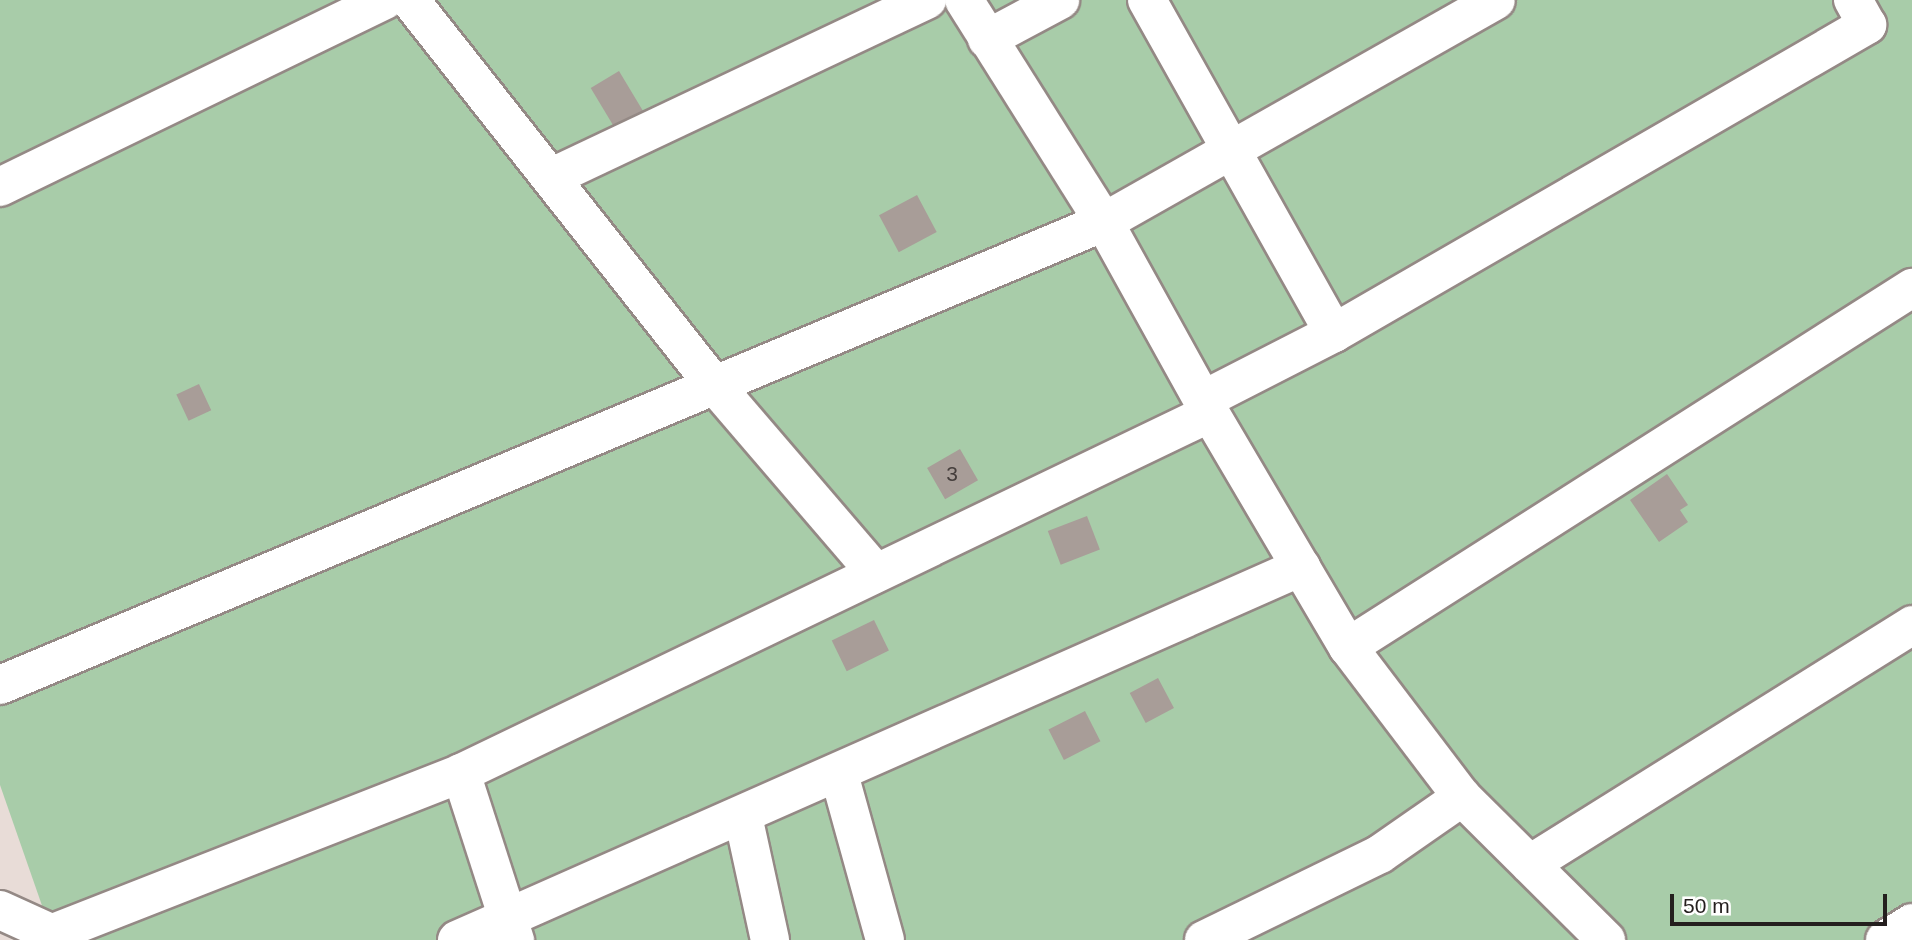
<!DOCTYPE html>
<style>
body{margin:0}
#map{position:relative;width:1912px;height:940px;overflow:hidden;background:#e8dcd7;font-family:Helvetica,sans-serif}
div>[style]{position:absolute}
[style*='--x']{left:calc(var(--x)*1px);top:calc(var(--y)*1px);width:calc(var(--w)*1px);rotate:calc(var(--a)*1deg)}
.green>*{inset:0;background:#a8cca9}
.building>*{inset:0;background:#a89d98;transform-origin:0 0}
.roads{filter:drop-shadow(2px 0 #948985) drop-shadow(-2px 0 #948985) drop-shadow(0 2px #948985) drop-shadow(0 -2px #948985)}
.minor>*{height:38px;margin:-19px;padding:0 19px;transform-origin:19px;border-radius:19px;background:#fff}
span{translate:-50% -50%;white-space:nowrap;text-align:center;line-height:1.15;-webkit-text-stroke:6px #fff;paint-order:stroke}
.number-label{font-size:21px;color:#453e3c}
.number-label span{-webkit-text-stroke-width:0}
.scale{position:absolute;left:1670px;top:894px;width:217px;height:32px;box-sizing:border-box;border:4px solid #241f1e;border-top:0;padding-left:9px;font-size:21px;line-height:24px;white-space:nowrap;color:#241f1e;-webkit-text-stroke:5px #fff;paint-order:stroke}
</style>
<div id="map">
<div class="green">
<i style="clip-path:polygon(0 0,1912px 0,1912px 940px,54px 940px,0 785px)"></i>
</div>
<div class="building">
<i style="left:619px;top:71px;width:56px;height:33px;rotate:59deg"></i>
<i style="left:917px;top:195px;width:42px;height:43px;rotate:62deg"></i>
<i style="left:199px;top:384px;width:29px;height:25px;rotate:65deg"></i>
<i style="left:960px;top:449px;width:36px;height:38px;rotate:60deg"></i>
<i style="clip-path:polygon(1667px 474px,1688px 505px,1680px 510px,1688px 522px,1659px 542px,1630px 500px)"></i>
<i style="left:1087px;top:516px;width:36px;height:42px;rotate:69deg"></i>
<i style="left:874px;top:620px;width:34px;height:47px;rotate:64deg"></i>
<i style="left:1158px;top:678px;width:34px;height:32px;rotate:62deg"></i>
<i style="left:1085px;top:711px;width:34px;height:41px;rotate:63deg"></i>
</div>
<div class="roads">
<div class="minor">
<i style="--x:410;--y:0;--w:488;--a:51.7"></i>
<i style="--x:713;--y:383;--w:248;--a:49.4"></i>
<i style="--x:964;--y:0;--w:262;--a:57.8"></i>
<i style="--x:1104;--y:222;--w:218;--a:61"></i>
<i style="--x:1210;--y:413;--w:272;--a:59.5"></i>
<i style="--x:1348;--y:647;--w:188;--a:52.8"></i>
<i style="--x:1462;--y:797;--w:203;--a:44.8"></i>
<i style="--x:1147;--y:0;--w:382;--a:60.7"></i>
<i style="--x:987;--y:39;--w:83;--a:-28.1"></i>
<i style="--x:552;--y:177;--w:415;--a:-25.3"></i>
<i style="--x:0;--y:187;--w:428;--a:-25.9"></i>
<i style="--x:1203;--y:400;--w:147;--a:-27.1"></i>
<i style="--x:1334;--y:333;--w:616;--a:-30.02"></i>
<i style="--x:1867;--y:25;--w:29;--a:-119"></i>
<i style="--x:1348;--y:647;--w:669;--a:-32.48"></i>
<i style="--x:0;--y:685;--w:1197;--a:-22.75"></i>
<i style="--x:1104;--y:222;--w:450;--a:-29.5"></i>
<i style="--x:461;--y:773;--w:176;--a:72.1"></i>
<i style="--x:839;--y:774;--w:172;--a:74.5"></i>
<i style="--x:743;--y:816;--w:127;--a:77.7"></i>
<i style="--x:1530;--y:864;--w:451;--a:-32"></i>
<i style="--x:0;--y:910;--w:72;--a:24.4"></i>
<i style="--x:51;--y:934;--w:440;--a:-21.4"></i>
<i style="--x:461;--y:773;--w:831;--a:-25.67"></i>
<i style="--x:457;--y:940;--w:923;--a:-23.84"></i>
<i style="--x:1204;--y:940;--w:196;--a:-26"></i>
<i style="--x:1380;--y:854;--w:100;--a:-34.8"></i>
<i style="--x:1885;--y:940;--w:32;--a:-32"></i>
</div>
</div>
<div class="number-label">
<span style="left:952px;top:474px">3</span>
</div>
<div class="scale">50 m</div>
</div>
